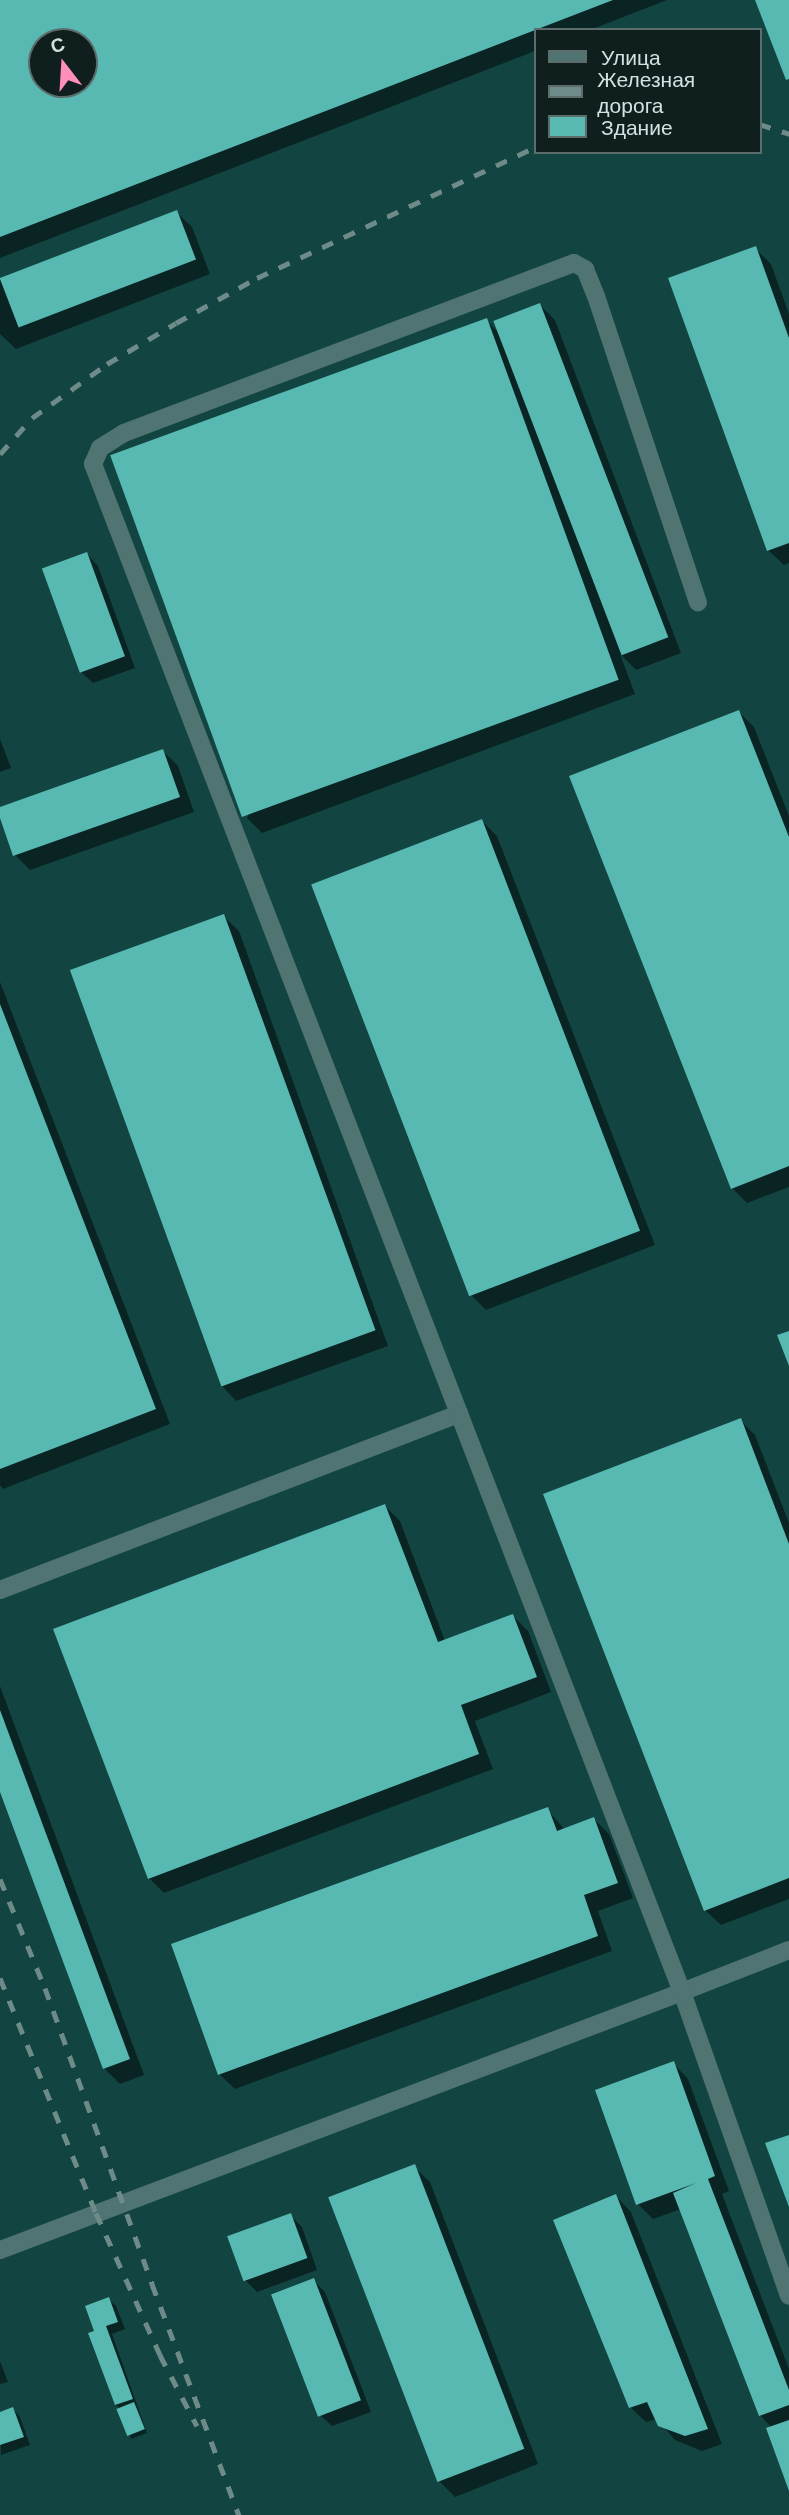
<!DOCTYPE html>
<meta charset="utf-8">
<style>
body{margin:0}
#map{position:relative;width:789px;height:2515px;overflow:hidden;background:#153b39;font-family:Barlow,sans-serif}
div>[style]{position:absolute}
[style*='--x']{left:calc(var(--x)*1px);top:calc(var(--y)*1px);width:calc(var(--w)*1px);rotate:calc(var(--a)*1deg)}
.built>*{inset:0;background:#124542}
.shadow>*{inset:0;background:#0007}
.building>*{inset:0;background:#58b8b2;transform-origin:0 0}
.minor>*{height:18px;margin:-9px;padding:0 9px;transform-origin:9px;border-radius:9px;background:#4f7471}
.rail>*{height:5px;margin-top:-2.5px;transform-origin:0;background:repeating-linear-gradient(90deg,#6e8b89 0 12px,transparent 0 24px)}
span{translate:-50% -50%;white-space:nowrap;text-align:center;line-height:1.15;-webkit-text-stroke:7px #0f1f1e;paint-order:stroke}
.legend{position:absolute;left:534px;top:28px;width:228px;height:126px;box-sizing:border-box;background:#0f1f1e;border:2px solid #5c6d6c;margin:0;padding:9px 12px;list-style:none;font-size:21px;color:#cfe3e1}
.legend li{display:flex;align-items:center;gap:14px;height:35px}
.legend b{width:35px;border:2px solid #5c6d6c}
.north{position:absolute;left:28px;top:28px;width:70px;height:70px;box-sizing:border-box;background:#0f1f1e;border:2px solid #5c6d6c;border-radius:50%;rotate:343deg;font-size:19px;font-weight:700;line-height:28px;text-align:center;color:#cfe3e1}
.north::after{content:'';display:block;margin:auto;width:24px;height:32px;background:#ff8eba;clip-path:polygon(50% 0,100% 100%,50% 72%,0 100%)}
</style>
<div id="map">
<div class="built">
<i style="clip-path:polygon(evenodd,0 0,789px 0,789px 2515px,0 2515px,0 0,535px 30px,759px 30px,759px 152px,535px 152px,535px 30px,0 0,42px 42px,84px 42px,84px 84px,42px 84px,42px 42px)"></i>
</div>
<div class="shadow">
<i style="clip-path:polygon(evenodd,0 0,667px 0,590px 30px,535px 30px,535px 51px,0 258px,0 0,42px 42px,84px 42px,84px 84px,42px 84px,42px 42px)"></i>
<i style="clip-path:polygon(176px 212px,192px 227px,210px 274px,16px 349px,0 334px,0 280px)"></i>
<i style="clip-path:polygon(755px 248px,771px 264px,789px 314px,789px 563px,784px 565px,768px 550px)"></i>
<i style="clip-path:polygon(540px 305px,555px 320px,681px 653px,636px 670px,620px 654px,635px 694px,262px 833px,247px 818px,486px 320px,499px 333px)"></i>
<i style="clip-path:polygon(87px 554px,98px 566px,135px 668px,93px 683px,81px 672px)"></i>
<i style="clip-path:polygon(739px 712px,754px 727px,789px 816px,789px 1187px,747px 1203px,732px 1188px)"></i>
<i style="clip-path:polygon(0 739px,11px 768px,0 772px)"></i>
<i style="clip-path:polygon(163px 751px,178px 766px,194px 812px,30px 870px,15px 855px,0 808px)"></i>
<i style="clip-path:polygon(482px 821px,497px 836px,655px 1245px,486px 1310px,471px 1295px)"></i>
<i style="clip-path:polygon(223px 916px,239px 931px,388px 1346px,236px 1401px,221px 1385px)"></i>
<i style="clip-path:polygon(0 982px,170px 1424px,3px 1489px,0 1485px)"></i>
<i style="clip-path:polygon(740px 1420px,755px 1435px,789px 1523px,789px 1899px,721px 1925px,705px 1910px)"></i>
<i style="clip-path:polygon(385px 1506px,400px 1521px,445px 1641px,513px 1616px,528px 1631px,551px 1692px,475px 1721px,493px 1769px,164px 1893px,149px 1878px)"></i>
<i style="clip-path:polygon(0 1686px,144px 2075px,120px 2084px,104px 2068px,0 1787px)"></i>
<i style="clip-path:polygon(547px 1809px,565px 1830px,594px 1819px,609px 1834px,633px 1898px,598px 1911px,612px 1951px,235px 2089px,219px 2074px)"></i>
<i style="clip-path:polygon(673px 2063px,688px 2079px,729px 2191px,722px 2194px,789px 2369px,789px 2487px,772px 2428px,760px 2415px,681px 2209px,653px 2219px,638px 2204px)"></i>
<i style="clip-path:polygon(414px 2167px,430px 2182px,538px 2464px,455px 2497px,439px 2481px)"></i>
<i style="clip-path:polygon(616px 2196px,631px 2212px,722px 2444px,702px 2451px,675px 2440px,657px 2419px,646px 2422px,630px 2407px)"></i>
<i style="clip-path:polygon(290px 2215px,302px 2227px,317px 2270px,257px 2292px,245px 2280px)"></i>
<i style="clip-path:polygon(313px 2280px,325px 2292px,371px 2412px,332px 2426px,320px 2415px)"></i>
<i style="clip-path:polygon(108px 2299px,116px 2306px,125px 2329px,112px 2334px,147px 2433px,131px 2439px,121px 2409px,116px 2405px,96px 2332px)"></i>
<i style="clip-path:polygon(0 2361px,8px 2382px,0 2384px)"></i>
<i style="clip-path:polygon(13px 2409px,20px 2417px,30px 2445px,1px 2455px,0 2414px)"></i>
</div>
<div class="building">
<i style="clip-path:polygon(evenodd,0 0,613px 0,0 237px,0 0,42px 42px,84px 42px,84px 84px,42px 84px,42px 42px)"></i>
<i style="clip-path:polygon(755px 0,789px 0,789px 79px,786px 80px)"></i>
<i style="left:177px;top:210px;width:53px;height:190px;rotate:69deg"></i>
<i style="clip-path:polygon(756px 246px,789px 338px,789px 543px,767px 551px,668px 278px)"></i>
<i style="left:540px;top:303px;width:358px;height:50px;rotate:69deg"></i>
<i style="left:487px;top:318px;width:385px;height:401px;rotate:70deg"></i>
<i style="left:87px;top:552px;width:111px;height:48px;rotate:70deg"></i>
<i style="clip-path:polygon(739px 710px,789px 837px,789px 1166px,731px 1189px,569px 776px)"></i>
<i style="clip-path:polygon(163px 749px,180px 797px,13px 856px,0 818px,0 807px)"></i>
<i style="left:482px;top:819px;width:441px;height:183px;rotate:69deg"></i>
<i style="left:224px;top:914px;width:443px;height:164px;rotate:70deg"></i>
<i style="clip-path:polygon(0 1004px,156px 1409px,0 1469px)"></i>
<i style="clip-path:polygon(789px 1331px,789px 1366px,777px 1335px)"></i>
<i style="clip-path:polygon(741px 1418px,789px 1544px,789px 1878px,704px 1911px,543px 1494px)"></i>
<i style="clip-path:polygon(385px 1504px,438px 1642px,513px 1614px,537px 1677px,461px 1705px,479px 1754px,148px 1879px,53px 1629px)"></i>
<i style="clip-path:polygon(0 1710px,130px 2059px,103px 2069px,0 1792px)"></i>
<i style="clip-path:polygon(548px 1807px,557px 1831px,594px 1817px,618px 1883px,584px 1895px,598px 1936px,218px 2075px,171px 1944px)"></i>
<i style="clip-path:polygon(674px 2061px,715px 2176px,708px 2179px,789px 2390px,789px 2405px,759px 2416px,673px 2193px,696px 2183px,636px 2205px,595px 2090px)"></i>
<i style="clip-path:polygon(789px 2135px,789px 2207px,765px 2143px)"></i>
<i style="left:415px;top:2164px;width:305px;height:93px;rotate:69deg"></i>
<i style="clip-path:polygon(616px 2194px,708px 2429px,685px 2436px,658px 2426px,647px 2402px,629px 2408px,553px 2220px)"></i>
<i style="left:291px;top:2213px;width:48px;height:68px;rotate:70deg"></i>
<i style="left:314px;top:2278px;width:131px;height:46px;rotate:69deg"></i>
<i style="clip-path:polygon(109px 2297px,118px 2322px,106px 2326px,133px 2399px,115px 2405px,88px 2333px,94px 2331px,85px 2306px)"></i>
<i style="left:134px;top:2402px;width:29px;height:19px;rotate:68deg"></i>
<i style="clip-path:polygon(13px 2407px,24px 2437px,0 2445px,0 2412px)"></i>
<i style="clip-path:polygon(789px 2420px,789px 2491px,766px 2428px)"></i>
</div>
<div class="minor">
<i style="--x:0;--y:1590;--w:492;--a:-21"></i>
<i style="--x:789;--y:1950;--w:115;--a:158.6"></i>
<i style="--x:682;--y:1992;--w:322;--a:70.6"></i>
<i style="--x:0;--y:2250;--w:729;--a:-20.72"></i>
<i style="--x:682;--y:1992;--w:1638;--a:-111.08"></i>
<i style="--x:93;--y:464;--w:17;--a:-66"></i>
<i style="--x:100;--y:448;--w:28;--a:-32"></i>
<i style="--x:124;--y:433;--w:481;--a:-20.7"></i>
<i style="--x:574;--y:263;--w:13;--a:29"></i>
<i style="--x:585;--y:269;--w:29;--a:68"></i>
<i style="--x:596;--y:296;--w:323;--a:71.6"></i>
</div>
<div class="rail">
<i style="--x:759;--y:124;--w:32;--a:18"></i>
<i style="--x:0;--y:454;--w:48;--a:-48.4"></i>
<i style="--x:32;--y:418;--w:92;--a:-35.8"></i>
<i style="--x:107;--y:364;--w:80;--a:-30.7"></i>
<i style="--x:176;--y:323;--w:93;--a:-29.1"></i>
<i style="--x:257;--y:278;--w:307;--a:-25.2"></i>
<i style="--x:0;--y:1879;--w:118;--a:67.6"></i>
<i style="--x:45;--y:1988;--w:315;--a:70.1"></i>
<i style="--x:152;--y:2284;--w:247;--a:69.4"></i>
<i style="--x:0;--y:1978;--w:254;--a:67.8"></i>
<i style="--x:96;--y:2213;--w:156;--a:65.7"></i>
<i style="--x:160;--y:2355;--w:80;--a:62.5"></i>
</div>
<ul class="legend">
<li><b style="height:9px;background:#4f7471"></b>Улица</li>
<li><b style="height:9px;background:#6e8b89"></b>Железная дорога</li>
<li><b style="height:19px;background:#58b8b2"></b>Здание</li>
</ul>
<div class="north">С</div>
</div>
